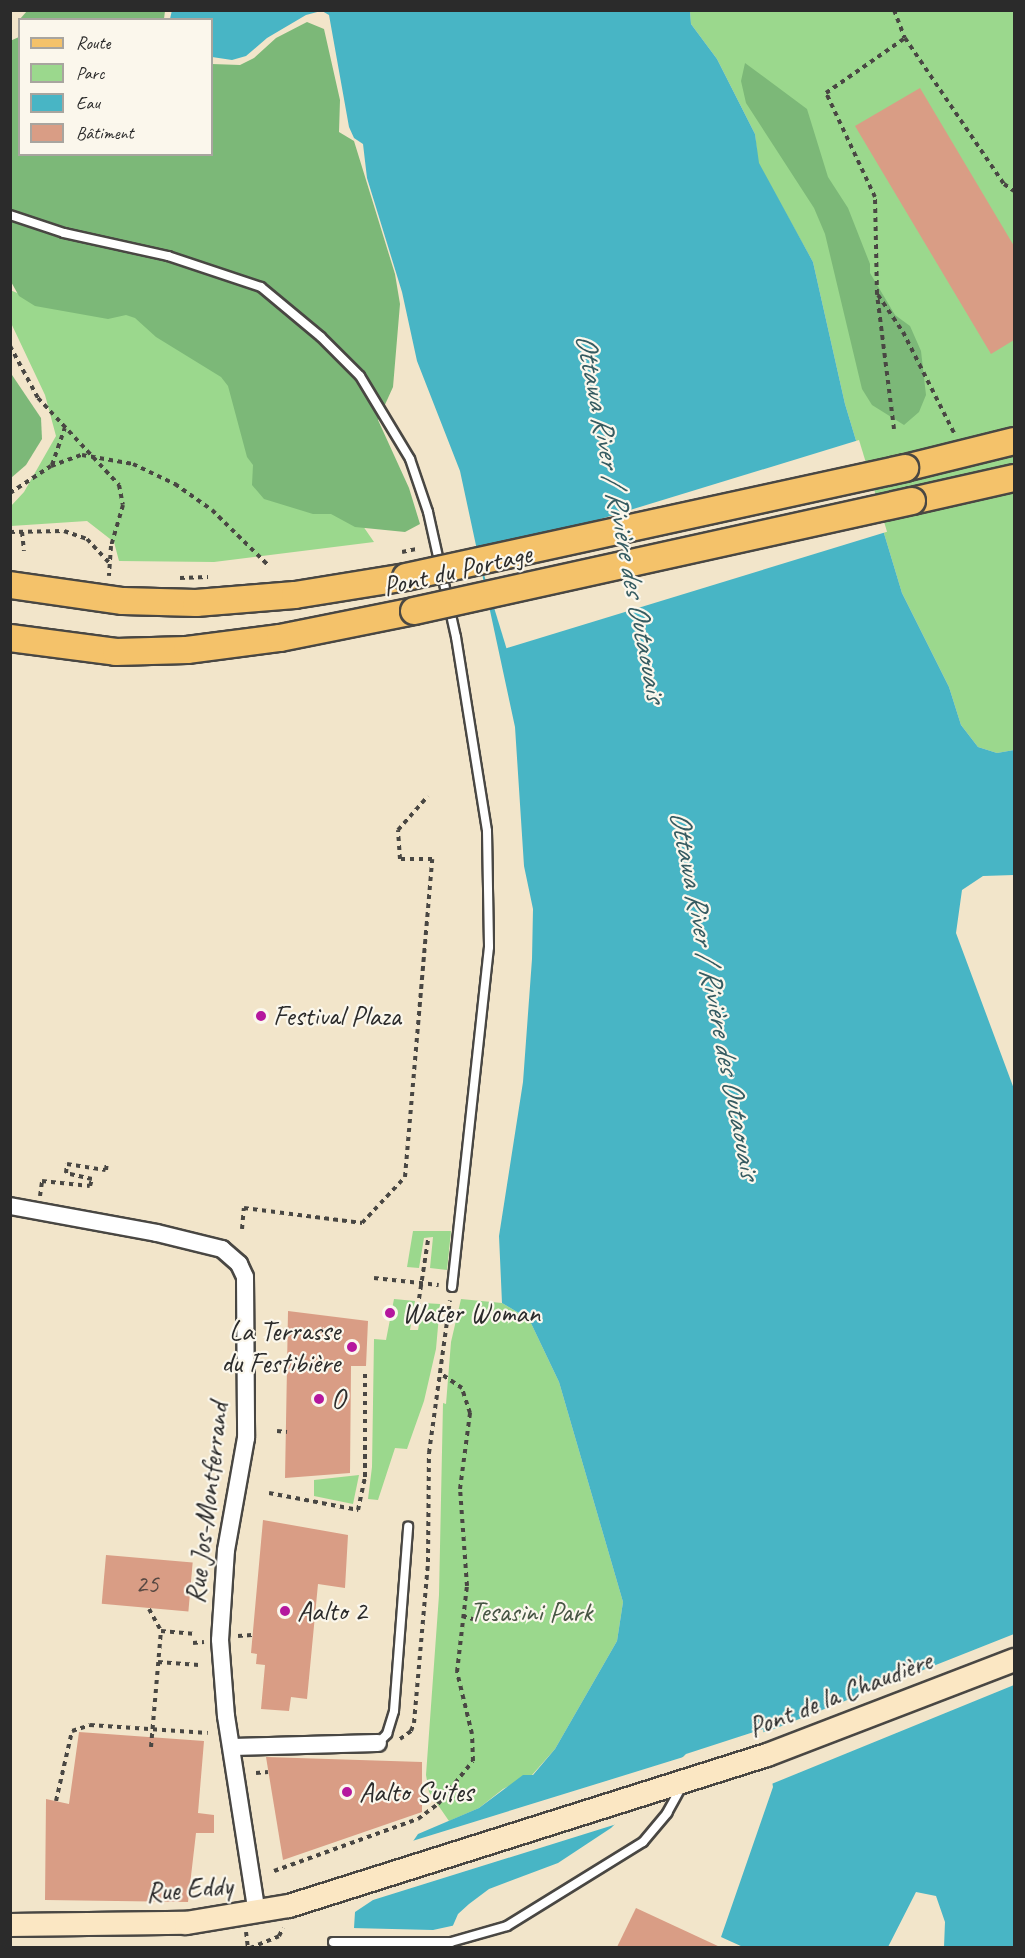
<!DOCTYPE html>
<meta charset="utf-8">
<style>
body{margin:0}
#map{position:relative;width:1025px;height:1958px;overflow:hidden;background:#f2e5ca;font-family:Caveat,sans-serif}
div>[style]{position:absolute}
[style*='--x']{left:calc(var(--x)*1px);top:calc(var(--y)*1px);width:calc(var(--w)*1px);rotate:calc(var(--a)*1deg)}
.green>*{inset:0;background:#9bd88d}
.forest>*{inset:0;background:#7cb878}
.water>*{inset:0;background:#48b5c5}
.pier>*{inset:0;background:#f2e5ca;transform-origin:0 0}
.building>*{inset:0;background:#d99d85;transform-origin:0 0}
.path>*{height:4px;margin-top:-2px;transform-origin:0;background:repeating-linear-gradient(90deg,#494743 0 4.5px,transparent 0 9px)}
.roads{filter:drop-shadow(2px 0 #494743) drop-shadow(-2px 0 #494743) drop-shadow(0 2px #494743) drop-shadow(0 -2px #494743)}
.service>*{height:8px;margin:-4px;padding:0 4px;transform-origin:4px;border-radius:4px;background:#fff}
.minor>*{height:16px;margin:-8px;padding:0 8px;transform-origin:8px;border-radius:8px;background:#fff}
.secondary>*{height:22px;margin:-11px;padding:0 11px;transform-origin:11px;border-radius:11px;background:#fbe7c3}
.primary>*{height:26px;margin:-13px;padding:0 13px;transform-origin:13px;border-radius:13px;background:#f4c26a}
.path-bridge>*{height:4px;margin-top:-2px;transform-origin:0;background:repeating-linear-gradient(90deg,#494743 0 4.5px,transparent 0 9px)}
.bridges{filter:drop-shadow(2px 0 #494743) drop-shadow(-2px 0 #494743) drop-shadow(0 2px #494743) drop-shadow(0 -2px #494743)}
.primary-bridge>*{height:26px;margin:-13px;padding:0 13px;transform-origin:13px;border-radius:13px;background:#f4c26a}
.dots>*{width:16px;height:16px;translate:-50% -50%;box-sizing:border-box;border:3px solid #fbf7ec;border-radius:50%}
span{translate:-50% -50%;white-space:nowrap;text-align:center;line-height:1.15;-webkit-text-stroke:4.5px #fbf7ec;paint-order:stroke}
.number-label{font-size:26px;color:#564842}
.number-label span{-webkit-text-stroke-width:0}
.street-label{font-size:28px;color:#2b2b2b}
.poi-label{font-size:28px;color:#2b2b2b}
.left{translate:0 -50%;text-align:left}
.right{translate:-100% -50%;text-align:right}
.park-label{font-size:28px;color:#475644}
.water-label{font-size:30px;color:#355b61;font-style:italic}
.frame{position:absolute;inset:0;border:12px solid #2b2b2b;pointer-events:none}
.legend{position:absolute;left:18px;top:18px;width:195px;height:138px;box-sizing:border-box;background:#fbf7ec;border:2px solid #a8a59f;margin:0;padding:8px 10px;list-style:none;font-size:18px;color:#2b2b2b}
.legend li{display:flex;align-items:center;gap:12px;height:30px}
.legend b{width:30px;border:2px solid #a8a59f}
</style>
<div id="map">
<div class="green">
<i style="clip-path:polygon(690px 11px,1014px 11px,1014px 750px,997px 753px,978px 747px,961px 725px,949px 687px,902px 593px,845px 404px,813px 262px,758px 163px,755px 134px,717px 59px,691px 24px)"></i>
<i style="clip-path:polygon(10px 290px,54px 308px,140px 312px,228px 374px,354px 513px,374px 542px,214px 562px,119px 561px,114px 542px,87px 521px,11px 526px,11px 506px,24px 492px,56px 436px,45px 395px,11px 323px)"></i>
<i style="clip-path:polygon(413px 1231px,451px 1231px,447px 1270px,430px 1268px,433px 1237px,424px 1238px,419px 1268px,407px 1267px)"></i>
<i style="clip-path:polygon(394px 1299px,415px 1301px,410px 1330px,418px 1330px,423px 1303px,440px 1304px,436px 1349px,424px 1401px,407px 1449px,395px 1448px,378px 1500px,368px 1499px,372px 1467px,374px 1339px,386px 1340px)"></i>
<i style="clip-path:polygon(461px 1299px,502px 1303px,529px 1319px,559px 1382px,623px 1602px,617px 1641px,555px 1749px,532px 1775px,503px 1789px,479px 1808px,449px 1821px,429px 1792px,426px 1775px,439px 1595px,443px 1403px,446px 1404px,451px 1342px)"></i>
<i style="clip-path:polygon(359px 1475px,353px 1504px,314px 1496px,314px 1480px)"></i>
</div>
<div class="forest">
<i style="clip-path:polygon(27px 11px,27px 10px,165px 11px,164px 19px,20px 19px)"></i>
<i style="clip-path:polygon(307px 22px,324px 29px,340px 100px,339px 132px,354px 141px,395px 274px,400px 304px,393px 387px,378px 420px,409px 488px,420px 524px,405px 532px,355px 527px,331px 514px,313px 514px,264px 499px,252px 485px,253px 465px,247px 457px,228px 386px,221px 377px,156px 337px,135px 318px,126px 315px,108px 319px,35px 306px,19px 296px,10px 280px,10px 41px,19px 37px,20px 154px,212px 154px,212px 64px,240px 65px,254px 58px,276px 38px)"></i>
<i style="clip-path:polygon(745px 63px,807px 109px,828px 177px,848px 208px,870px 264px,870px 273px,895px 315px,910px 326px,921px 351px,926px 395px,919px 412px,904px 425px,872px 405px,862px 389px,825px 234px,814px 208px,746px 103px,741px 81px)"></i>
<i style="clip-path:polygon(10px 372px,41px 418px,42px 439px,26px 465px,11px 478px)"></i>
</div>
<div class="water">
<i style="clip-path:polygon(172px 10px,321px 10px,321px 11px,306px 15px,267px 38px,246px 56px,232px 60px,212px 57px,212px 20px,170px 19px)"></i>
<i style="clip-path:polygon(322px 11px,690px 11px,691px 24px,717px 59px,755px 134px,759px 163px,813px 262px,845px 404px,902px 593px,949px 687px,961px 725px,978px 747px,997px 753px,1014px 750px,1014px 875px,983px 876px,962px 890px,956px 933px,1014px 1089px,1014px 1947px,944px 1947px,945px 1922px,936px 1896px,916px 1892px,888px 1947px,743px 1947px,721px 1937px,773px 1787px,763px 1729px,686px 1754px,611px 1828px,558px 1863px,489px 1889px,469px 1904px,458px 1914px,448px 1937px,388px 1930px,374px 1947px,354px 1928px,355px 1912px,373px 1900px,418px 1834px,479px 1808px,523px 1775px,533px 1775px,555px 1749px,617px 1641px,623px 1602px,559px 1382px,529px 1319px,502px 1303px,499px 1236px,523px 1082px,532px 959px,533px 909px,524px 866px,515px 727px,460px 471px,417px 361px,402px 292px,367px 178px,363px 144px,354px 138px,349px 127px,329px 15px)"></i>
</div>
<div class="pier">
<i style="left:859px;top:440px;width:96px;height:398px;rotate:73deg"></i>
<i style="clip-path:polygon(1014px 1634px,1014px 1685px,769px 1785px,761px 1733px,687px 1756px,620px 1823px,373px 1900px,372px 1896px,409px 1842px,774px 1729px)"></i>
<i style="clip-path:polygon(456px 1925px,451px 1948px,406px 1948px,409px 1933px,389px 1933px,377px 1948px,349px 1948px,351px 1928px,433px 1930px)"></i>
</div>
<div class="building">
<i style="clip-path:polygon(920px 88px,1014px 246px,1014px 340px,991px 354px,855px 126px)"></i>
<i style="clip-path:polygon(288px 1311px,368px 1321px,366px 1366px,351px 1366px,350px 1473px,285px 1478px)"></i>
<i style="clip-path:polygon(263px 1520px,348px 1535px,345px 1588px,318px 1584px,307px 1699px,291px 1697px,289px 1711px,261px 1709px,265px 1665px,256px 1664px,257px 1654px,251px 1653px)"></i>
<i style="left:106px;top:1555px;width:87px;height:49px;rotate:5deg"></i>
<i style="clip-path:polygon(79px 1732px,204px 1741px,198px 1813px,214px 1815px,214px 1833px,196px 1833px,188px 1902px,45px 1900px,46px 1799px,69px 1804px)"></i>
<i style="clip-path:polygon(266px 1757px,422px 1762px,422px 1812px,283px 1860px)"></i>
<i style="clip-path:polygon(636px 1908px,720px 1947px,617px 1947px)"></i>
</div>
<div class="path">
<i style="--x:894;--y:10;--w:30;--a:69"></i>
<i style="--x:878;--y:295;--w:45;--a:56"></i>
<i style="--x:903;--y:332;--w:115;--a:63.2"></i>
<i style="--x:10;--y:346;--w:59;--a:61.7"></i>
<i style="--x:38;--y:398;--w:119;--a:47"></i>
<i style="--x:119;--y:485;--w:20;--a:79"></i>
<i style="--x:123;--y:505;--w:43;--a:106.3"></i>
<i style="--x:111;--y:546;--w:30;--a:94"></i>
<i style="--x:894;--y:429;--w:136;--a:-97.2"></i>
<i style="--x:877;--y:294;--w:97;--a:-91.2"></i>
<i style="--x:875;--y:197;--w:115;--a:-115.2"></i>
<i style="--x:826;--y:93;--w:96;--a:-34.8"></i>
<i style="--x:905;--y:38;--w:176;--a:55.9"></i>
<i style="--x:1004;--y:184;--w:12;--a:35"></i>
<i style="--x:52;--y:465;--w:39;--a:-71"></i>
<i style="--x:10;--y:493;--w:49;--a:-33.4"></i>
<i style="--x:51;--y:466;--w:33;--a:-20"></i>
<i style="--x:82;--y:455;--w:52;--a:10"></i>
<i style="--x:133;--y:464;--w:47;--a:25.5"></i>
<i style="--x:175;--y:484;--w:45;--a:35.1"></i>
<i style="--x:212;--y:510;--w:77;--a:44.5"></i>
<i style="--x:10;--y:532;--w:54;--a:-1.1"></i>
<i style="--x:64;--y:531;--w:24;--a:19"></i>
<i style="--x:87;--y:539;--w:34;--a:47"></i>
<i style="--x:22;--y:532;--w:19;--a:84"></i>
<i style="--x:180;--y:578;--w:28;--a:-2"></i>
<i style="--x:40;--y:1196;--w:15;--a:-82"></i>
<i style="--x:42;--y:1181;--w:48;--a:5.9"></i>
<i style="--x:90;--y:1186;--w:7;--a:-74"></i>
<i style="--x:92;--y:1179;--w:27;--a:-167"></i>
<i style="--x:66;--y:1173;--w:9;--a:-84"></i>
<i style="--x:67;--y:1164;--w:39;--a:9"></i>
<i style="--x:106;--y:1170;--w:8;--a:-83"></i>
<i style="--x:242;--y:1229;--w:21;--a:-85"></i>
<i style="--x:244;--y:1208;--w:119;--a:7.2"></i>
<i style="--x:362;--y:1223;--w:63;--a:-46.9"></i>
<i style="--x:405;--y:1177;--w:319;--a:-85.1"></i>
<i style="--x:432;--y:859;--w:32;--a:180"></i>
<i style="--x:400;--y:859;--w:29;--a:-94"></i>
<i style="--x:398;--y:830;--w:45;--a:-48.6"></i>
<i style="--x:374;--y:1278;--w:65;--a:6.1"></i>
<i style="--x:415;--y:1325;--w:86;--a:-81.3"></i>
<i style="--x:277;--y:1431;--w:10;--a:6"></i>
<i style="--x:269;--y:1493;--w:91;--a:10.8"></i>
<i style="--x:358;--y:1510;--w:34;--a:-78"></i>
<i style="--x:365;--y:1477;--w:104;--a:-90"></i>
<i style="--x:149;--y:1609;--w:25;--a:61"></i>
<i style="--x:161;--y:1631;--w:32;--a:5"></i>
<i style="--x:462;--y:1616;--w:15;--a:16"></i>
<i style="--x:238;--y:1636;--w:14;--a:-4"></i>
<i style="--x:193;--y:1643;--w:11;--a:-5"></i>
<i style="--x:158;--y:1662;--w:41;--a:4.2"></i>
<i style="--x:400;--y:1739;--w:14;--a:-36"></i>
<i style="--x:411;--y:1731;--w:9;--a:-69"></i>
<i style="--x:414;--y:1723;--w:162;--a:-85"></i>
<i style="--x:428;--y:1562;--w:109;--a:-89.5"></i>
<i style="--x:429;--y:1453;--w:154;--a:-82.2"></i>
<i style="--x:151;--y:1747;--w:116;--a:-85.1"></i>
<i style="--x:256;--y:1773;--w:12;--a:-5"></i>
<i style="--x:56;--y:1801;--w:72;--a:-77.1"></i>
<i style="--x:72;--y:1731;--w:19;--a:-18"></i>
<i style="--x:90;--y:1725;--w:118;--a:3.9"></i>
<i style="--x:274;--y:1871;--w:153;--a:-19.9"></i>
<i style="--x:418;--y:1819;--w:25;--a:-37"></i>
<i style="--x:438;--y:1804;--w:55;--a:-50.9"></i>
<i style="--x:473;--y:1761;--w:27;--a:-92"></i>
<i style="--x:472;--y:1734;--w:64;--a:-103.6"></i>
<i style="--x:457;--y:1672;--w:87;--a:-83.4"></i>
<i style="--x:467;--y:1586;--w:97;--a:-94.1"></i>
<i style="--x:460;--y:1489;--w:77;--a:-82.5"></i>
<i style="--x:470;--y:1413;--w:26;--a:-108"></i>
<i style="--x:462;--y:1388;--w:25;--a:-146"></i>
<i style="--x:246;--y:1932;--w:16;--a:83"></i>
<i style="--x:250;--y:1948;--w:31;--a:-22"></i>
<i style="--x:279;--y:1936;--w:9;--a:-63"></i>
</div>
<div class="roads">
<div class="service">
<i style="--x:10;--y:215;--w:57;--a:18.4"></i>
<i style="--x:64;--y:233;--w:107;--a:12.5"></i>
<i style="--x:168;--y:256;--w:98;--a:18.4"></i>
<i style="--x:261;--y:287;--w:78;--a:39.8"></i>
<i style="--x:321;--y:337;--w:55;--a:45"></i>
<i style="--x:360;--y:376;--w:97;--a:58.9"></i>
<i style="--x:410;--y:459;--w:56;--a:71.2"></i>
<i style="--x:428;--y:512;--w:128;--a:77.4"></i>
<i style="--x:456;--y:637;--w:196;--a:80.9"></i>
<i style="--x:487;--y:831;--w:116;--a:89"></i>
<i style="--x:489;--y:947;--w:342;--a:96.2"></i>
<i style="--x:378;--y:1743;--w:13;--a:-45"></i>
<i style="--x:387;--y:1734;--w:24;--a:-73"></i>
<i style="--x:394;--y:1711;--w:185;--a:-85.6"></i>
<i style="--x:333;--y:1942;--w:118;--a:0"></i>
<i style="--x:451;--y:1942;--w:58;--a:-15.9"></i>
<i style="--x:507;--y:1926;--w:160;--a:-31.7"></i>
<i style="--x:643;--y:1842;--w:38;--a:-50"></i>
<i style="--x:667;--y:1813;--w:33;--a:-61"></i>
</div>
<div class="minor">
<i style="--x:10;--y:1206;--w:149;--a:10.4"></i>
<i style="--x:157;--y:1233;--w:67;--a:13.8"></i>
<i style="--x:222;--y:1249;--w:23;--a:41"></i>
<i style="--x:239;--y:1264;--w:14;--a:65"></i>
<i style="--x:245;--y:1277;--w:161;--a:89.6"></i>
<i style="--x:246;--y:1438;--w:114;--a:100.1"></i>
<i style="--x:226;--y:1550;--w:90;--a:93.8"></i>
<i style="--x:220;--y:1640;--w:76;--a:85.5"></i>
<i style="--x:226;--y:1716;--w:199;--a:81.1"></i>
<i style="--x:232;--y:1747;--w:146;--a:-1.6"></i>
</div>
<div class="secondary">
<i style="--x:10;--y:1925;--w:176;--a:-0.7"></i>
<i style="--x:186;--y:1923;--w:104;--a:-9.4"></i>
<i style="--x:289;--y:1906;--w:501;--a:-17.53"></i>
<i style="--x:767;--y:1755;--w:265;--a:-21"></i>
</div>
<div class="primary">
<i style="--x:905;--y:468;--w:112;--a:-13.9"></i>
<i style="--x:912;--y:501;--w:105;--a:-12.7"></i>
<i style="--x:10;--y:585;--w:114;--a:8.1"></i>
<i style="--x:123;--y:601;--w:73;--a:1.6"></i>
<i style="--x:196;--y:603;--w:99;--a:-4.6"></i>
<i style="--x:295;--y:595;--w:112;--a:-9.2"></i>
<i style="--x:10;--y:638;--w:107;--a:7.5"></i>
<i style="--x:116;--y:652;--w:71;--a:-1.6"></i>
<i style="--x:187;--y:650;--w:94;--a:-7.4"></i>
<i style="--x:280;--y:638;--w:137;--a:-11.4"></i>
</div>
</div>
<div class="path-bridge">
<i style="--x:402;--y:552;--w:14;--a:-12"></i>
</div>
<div class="bridges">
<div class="primary-bridge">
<i style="--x:406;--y:577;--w:511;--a:-12.32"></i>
<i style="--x:414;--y:611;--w:510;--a:-12.46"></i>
</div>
</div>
<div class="dots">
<i style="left:261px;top:1016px;background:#b5179e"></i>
<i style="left:390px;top:1313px;background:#b5179e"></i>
<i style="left:352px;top:1347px;background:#b5179e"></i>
<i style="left:319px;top:1399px;background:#b5179e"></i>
<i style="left:285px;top:1611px;background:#b5179e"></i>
<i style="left:347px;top:1792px;background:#b5179e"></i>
</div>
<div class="number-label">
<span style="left:147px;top:1584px">25</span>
</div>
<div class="street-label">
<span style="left:457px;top:570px;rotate:-13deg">Pont du Portage</span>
<span style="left:207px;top:1503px;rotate:-83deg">Rue Jos-Montferrand</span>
<span style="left:840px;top:1694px;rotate:-21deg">Pont de la Chaudière</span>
<span style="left:189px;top:1889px;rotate:-5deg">Rue Eddy</span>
</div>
<div class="poi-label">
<span class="left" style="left:273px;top:1016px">Festival Plaza</span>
<span class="left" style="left:402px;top:1313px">Water Woman</span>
<span class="right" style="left:340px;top:1347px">La Terrasse<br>du Festibière</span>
<span class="left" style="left:331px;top:1399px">O</span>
<span class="left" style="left:297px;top:1611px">Aalto 2</span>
<span class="left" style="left:359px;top:1792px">Aalto Suites</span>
</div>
<div class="park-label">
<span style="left:531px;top:1612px">Tesasini Park</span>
</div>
<div class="water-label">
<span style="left:621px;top:517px;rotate:79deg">Ottawa River / Rivière des Outaouais</span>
<span style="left:715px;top:994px;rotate:79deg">Ottawa River / Rivière des Outaouais</span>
</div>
<div class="frame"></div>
<ul class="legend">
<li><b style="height:8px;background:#f4c26a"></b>Route</li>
<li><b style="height:16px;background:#9bd88d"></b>Parc</li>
<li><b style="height:16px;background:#48b5c5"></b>Eau</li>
<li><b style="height:16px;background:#d99d85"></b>Bâtiment</li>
</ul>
</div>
